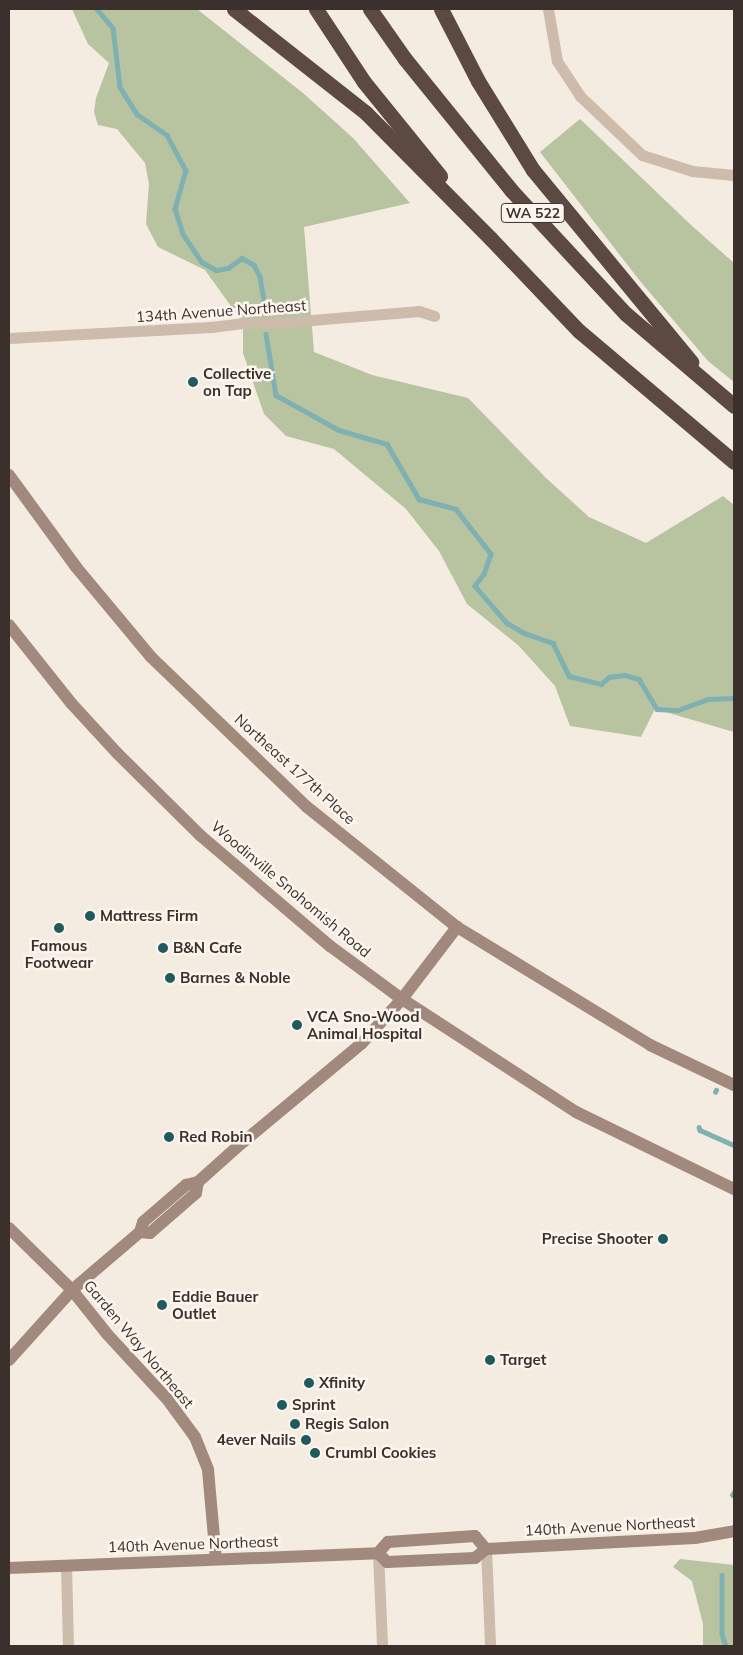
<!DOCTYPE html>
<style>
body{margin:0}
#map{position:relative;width:743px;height:1655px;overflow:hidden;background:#f4ebe1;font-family:Mulish,sans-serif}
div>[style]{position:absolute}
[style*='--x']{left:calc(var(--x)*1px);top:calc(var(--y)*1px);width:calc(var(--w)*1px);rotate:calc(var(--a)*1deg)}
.green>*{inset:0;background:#b8c4a0}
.stream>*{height:4.5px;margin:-2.25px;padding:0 2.25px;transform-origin:2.25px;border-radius:2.25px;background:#7fb0b2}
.street>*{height:11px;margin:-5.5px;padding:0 5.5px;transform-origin:5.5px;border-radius:5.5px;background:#cdbbac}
.secondary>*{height:12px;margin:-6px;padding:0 6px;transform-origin:6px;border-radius:6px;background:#a18a7d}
.highway>*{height:15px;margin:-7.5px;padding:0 7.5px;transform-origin:7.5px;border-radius:7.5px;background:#5c4a42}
.dots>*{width:14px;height:14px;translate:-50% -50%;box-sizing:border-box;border:2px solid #fbf5ee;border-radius:50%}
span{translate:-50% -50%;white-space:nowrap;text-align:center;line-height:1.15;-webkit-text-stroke:5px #fbf5ee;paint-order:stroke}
.shield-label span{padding:1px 4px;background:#fbf5ee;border:1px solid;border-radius:4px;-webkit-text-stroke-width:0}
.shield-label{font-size:14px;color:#3b302b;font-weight:700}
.street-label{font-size:15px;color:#3b302b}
.poi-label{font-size:15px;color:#3b302b;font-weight:700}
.left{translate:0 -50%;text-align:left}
.right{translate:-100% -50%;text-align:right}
.frame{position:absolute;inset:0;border:10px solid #3b302b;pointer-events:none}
</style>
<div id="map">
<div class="green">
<i style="clip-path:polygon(72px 9px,197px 9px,303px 93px,353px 138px,410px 203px,304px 227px,314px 352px,372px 375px,468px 398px,546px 478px,589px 517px,646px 543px,723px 496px,734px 505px,734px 732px,655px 709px,641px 737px,570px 726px,555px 686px,519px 646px,467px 604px,439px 551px,406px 509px,334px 449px,286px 436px,264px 414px,243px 353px,243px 323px,205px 270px,158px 247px,146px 224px,149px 184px,145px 163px,117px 129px,98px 125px,94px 112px,96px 98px,109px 63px,88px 44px)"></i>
<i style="clip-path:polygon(580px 119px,691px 225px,734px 263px,734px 382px,708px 361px,640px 281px,540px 152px)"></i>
<i style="clip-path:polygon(680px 1559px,734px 1565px,734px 1646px,703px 1646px,703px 1624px,692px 1581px,673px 1567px)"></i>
</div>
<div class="stream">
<i style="--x:97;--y:9;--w:25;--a:50"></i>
<i style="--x:113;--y:28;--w:59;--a:83.2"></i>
<i style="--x:120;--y:87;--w:32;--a:58"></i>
<i style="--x:137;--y:114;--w:37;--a:35"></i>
<i style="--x:167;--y:135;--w:40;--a:62"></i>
<i style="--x:186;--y:170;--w:41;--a:105.8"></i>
<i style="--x:175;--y:209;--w:26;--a:72"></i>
<i style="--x:183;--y:234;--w:34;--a:56"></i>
<i style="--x:202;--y:262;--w:16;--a:30"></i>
<i style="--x:216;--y:270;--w:12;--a:-9"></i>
<i style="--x:228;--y:268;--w:17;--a:-36"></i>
<i style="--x:242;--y:258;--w:14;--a:30"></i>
<i style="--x:254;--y:265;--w:13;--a:63"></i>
<i style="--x:260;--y:277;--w:29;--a:80"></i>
<i style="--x:266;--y:334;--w:62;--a:80.7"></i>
<i style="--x:276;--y:395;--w:72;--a:29.1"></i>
<i style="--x:339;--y:430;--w:50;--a:16.3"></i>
<i style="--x:387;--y:444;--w:64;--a:59.8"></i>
<i style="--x:419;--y:499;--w:38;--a:15"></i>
<i style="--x:456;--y:509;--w:57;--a:52.1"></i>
<i style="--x:491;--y:554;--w:21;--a:109"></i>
<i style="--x:484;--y:574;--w:15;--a:127"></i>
<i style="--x:475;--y:586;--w:49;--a:49.1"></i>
<i style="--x:507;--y:623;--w:20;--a:30"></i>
<i style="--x:524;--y:633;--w:31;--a:19"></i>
<i style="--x:553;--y:643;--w:37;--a:64"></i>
<i style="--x:569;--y:676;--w:33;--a:14"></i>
<i style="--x:601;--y:684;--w:11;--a:-41"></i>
<i style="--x:609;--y:677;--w:16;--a:-7"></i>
<i style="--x:625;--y:675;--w:15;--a:16"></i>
<i style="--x:639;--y:679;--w:35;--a:59"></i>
<i style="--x:657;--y:709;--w:21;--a:3"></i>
<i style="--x:678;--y:710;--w:32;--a:-20"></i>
<i style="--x:708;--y:699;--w:26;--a:-2"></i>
<i style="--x:715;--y:1092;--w:2;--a:-63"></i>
<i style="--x:699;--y:1127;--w:3;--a:72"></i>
<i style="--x:700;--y:1130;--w:37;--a:24"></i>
<i style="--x:732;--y:1495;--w:4;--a:-56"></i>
<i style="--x:722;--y:1575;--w:59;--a:90"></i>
<i style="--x:722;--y:1634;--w:13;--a:72"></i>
</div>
<div class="street">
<i style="--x:548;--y:9;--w:53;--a:80.2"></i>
<i style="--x:557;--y:61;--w:42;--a:56.7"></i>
<i style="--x:580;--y:96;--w:86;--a:43.6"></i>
<i style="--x:642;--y:155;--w:52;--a:17.7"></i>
<i style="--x:692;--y:171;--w:42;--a:5.4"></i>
<i style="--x:9;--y:338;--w:202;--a:-3.1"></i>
<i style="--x:211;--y:327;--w:32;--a:-7"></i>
<i style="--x:243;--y:323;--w:33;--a:0"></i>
<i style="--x:276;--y:323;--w:144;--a:-4.8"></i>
<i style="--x:419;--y:311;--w:16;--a:18"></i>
<i style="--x:486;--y:1549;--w:97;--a:87.6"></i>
<i style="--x:378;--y:1553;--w:93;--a:87.5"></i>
<i style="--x:66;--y:1565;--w:81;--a:88.6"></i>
</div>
<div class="secondary">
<i style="--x:9;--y:475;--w:114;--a:53.9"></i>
<i style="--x:76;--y:567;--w:117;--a:50.2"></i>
<i style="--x:151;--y:657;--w:216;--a:43.9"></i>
<i style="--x:307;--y:807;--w:192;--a:38.7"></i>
<i style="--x:457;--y:927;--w:226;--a:31.4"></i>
<i style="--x:650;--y:1045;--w:93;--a:25.5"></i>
<i style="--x:9;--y:625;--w:100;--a:51.5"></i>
<i style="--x:71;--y:703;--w:68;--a:47.4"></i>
<i style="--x:117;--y:753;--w:118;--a:44.7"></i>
<i style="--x:201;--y:836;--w:170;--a:40.5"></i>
<i style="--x:330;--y:946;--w:89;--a:36.4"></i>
<i style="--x:402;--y:999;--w:207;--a:33"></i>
<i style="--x:576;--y:1112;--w:176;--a:26"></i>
<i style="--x:9;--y:1228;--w:88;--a:44.5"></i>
<i style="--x:72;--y:1290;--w:56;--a:51.5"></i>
<i style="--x:107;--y:1334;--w:88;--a:47.3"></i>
<i style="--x:167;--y:1399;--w:47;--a:53.6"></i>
<i style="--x:195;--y:1437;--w:35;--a:68"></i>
<i style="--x:208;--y:1470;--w:89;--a:84.9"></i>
<i style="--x:140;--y:1232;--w:10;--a:6"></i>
<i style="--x:150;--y:1233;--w:61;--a:-41"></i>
<i style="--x:196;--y:1193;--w:11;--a:-80"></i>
<i style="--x:9;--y:1360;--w:94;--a:-48"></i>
<i style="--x:72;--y:1290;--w:89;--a:-40.5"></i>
<i style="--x:140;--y:1232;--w:10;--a:-73"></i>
<i style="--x:143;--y:1222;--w:57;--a:-40.7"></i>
<i style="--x:186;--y:1185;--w:12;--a:-14"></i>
<i style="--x:198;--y:1182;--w:51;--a:-41.8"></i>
<i style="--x:236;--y:1148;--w:164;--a:-39.8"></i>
<i style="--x:362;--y:1043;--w:59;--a:-47.7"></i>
<i style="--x:402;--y:999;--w:91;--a:-52.6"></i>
<i style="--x:378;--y:1553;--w:13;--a:45"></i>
<i style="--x:387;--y:1562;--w:88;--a:-2.6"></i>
<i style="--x:475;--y:1558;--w:14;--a:-39"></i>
<i style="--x:486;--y:1549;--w:209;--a:-3"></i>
<i style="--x:695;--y:1538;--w:40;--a:-10"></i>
<i style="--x:9;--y:1568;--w:369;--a:-2.3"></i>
<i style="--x:378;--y:1553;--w:15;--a:-48"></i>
<i style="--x:388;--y:1542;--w:87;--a:-3.9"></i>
<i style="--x:475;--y:1536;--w:17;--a:50"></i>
</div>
<div class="highway">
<i style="--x:234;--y:9;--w:168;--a:38.2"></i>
<i style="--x:366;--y:113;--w:177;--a:45.2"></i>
<i style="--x:491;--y:239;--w:127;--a:46.3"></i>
<i style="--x:579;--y:331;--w:203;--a:40.2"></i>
<i style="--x:316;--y:9;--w:87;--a:56.7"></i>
<i style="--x:364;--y:82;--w:121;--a:51"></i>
<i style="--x:370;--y:9;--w:61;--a:55"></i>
<i style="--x:405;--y:59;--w:169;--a:51"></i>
<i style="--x:511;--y:190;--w:169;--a:47.2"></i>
<i style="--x:626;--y:314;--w:142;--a:40.4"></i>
<i style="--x:441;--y:9;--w:81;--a:62.8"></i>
<i style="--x:478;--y:81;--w:105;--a:58.3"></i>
<i style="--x:533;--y:170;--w:249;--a:50.5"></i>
</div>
<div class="dots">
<i style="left:193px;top:382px;background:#1f5a5e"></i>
<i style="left:90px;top:916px;background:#1f5a5e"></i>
<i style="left:59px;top:928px;background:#1f5a5e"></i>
<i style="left:163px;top:948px;background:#1f5a5e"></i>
<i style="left:170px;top:978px;background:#1f5a5e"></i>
<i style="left:297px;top:1025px;background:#1f5a5e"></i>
<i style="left:169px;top:1137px;background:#1f5a5e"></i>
<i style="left:663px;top:1239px;background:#1f5a5e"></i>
<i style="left:162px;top:1305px;background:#1f5a5e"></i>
<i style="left:490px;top:1360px;background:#1f5a5e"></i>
<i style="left:309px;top:1383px;background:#1f5a5e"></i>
<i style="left:282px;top:1405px;background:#1f5a5e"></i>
<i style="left:295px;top:1424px;background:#1f5a5e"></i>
<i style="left:306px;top:1440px;background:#1f5a5e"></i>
<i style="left:315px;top:1453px;background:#1f5a5e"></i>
</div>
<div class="shield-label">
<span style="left:533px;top:213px">WA 522</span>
</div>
<div class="street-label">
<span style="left:221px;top:311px;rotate:-4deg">134th Avenue Northeast</span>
<span style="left:295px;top:769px;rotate:42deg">Northeast 177th Place</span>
<span style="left:291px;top:889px;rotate:40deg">Woodinville Snohomish Road</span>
<span style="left:139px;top:1344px;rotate:50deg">Garden Way Northeast</span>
<span style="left:610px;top:1526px;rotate:-3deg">140th Avenue Northeast</span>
<span style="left:193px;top:1544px;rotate:-2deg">140th Avenue Northeast</span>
</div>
<div class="poi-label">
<span class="left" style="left:203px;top:382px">Collective<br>on Tap</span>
<span class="left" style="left:100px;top:916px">Mattress Firm</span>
<span style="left:59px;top:954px">Famous<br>Footwear</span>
<span class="left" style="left:173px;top:948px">B&amp;N Cafe</span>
<span class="left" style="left:180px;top:978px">Barnes &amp; Noble</span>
<span class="left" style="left:307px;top:1025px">VCA Sno-Wood<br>Animal Hospital</span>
<span class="left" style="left:179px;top:1137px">Red Robin</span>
<span class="right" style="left:653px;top:1239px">Precise Shooter</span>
<span class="left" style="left:172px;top:1305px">Eddie Bauer<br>Outlet</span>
<span class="left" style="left:500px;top:1360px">Target</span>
<span class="left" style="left:319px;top:1383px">Xfinity</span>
<span class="left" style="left:292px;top:1405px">Sprint</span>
<span class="left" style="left:305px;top:1424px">Regis Salon</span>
<span class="right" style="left:296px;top:1440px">4ever Nails</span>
<span class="left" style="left:325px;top:1453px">Crumbl Cookies</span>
</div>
<div class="frame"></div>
</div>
